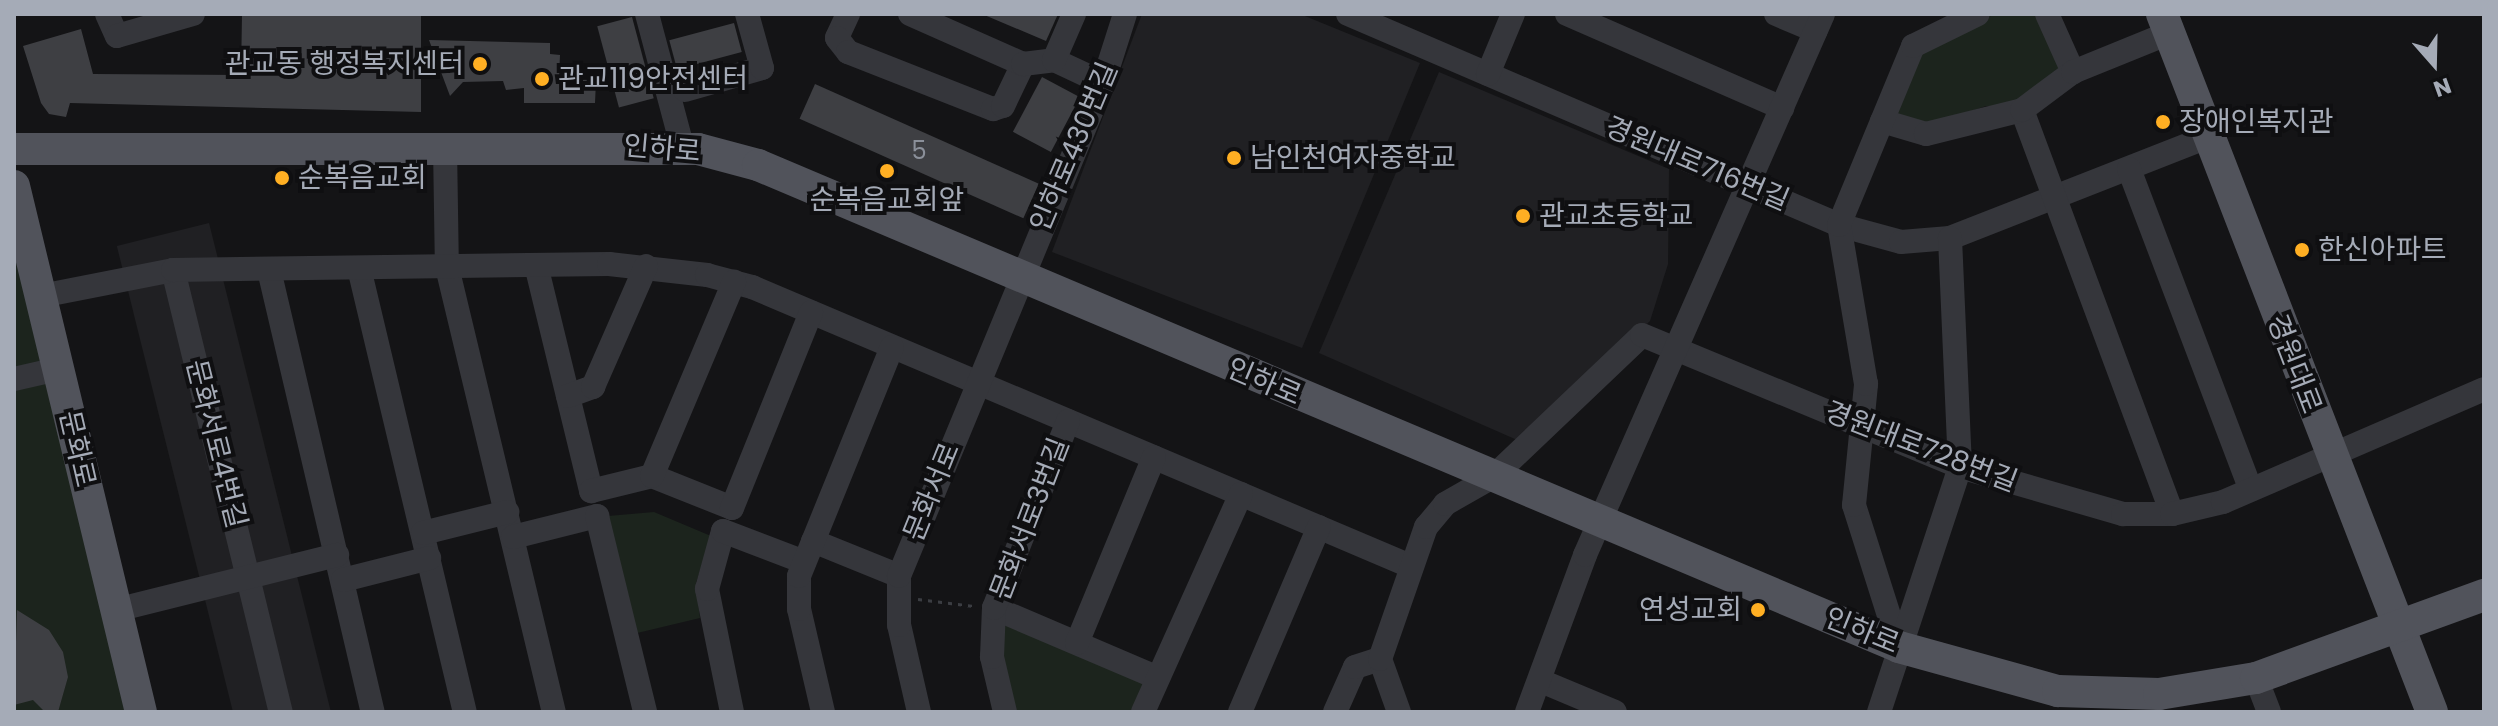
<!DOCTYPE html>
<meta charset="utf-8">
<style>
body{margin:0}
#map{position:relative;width:2498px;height:726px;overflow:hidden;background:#141416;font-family:Poppins,"Noto Sans KR",sans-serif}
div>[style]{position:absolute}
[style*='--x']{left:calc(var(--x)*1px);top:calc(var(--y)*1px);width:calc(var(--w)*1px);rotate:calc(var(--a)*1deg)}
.built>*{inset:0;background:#202023;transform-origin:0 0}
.green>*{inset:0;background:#1c241d}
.building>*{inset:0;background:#3e3f43;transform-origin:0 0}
.path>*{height:3px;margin-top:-1.5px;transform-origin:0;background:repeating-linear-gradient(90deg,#3b3d42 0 4px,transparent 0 10px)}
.minor>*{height:24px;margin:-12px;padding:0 12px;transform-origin:12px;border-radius:12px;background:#35363b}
.major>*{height:32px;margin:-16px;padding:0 16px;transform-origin:16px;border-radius:16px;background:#51535b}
.dots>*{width:22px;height:22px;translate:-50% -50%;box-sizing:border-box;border:4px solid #0f0f11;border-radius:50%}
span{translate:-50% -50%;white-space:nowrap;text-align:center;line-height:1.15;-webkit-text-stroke:8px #0f0f11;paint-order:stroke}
.number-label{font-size:24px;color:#8b909a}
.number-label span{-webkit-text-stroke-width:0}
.poi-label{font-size:28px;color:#a5abb7}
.right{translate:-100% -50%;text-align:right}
.left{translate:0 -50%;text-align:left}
.street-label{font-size:28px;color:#a5abb7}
.frame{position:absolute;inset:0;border:16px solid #a5abb7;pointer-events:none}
.north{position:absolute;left:2394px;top:24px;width:80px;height:80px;-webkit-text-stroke:6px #0f0f11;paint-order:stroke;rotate:160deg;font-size:22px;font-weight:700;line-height:32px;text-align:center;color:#a5abb7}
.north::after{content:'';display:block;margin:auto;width:28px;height:36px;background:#a5abb7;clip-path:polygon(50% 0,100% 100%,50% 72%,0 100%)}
</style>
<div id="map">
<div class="built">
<i style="clip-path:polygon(1142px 14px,1300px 14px,1420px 63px,1302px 348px,1052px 252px)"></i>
<i style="clip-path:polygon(1439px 72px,1669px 169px,1668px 264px,1650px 321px,1524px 443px,1319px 353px)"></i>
<i style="left:209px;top:223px;width:504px;height:95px;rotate:76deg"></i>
</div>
<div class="green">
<i style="clip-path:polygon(1996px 14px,2038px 14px,2062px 68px,2021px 106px,1986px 106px,1932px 124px,1890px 113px,1924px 42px)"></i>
<i style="clip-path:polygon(14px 223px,134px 712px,14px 712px)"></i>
<i style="clip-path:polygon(654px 512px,711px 536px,696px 583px,700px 618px,633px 634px,608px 516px)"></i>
<i style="clip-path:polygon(1000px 619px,1145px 681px,1131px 712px,1016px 712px,1001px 656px)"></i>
</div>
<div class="building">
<i style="clip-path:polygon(242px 14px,421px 14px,421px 112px,70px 103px,66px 117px,49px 114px,41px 103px,23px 46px,81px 29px,93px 74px,241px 75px)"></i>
<i style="clip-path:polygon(982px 14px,1058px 14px,1046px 41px)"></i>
<i style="left:632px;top:17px;width:84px;height:36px;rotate:75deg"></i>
<i style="left:734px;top:23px;width:30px;height:67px;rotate:75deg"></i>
<i style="clip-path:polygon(429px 40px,550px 43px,550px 54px,560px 55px,559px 78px,596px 81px,595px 103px,524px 103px,524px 88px,506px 90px,503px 81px,463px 82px,450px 96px)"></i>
<i style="left:1042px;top:77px;width:43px;height:62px;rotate:28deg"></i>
<i style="left:815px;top:84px;width:245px;height:38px;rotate:24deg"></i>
<i style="clip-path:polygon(17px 610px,49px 630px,63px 652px,68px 677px,58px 712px,45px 712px,33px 700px,14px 705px)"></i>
</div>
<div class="path">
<i style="--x:918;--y:599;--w:56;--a:7.1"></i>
</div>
<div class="minor">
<i style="--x:107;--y:14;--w:24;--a:66"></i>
<i style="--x:117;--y:36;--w:79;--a:-16.1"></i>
<i style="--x:647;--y:14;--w:137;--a:75.1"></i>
<i style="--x:848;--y:14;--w:26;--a:115"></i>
<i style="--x:837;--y:38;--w:18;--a:52"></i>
<i style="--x:848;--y:52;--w:156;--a:21.5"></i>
<i style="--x:993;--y:109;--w:10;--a:-17"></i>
<i style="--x:1003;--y:106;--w:47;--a:-64.5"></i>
<i style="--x:910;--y:14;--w:124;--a:23.9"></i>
<i style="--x:1023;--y:64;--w:31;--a:-7"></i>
<i style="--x:1054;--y:60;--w:54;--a:25.1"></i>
<i style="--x:1348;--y:14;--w:534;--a:23.25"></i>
<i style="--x:1839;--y:225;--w:64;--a:15.3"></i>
<i style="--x:1901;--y:242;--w:49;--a:-4.7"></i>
<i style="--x:1950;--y:238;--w:277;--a:-21.4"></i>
<i style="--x:1567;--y:14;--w:235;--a:23.6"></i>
<i style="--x:1776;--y:14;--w:43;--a:23"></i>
<i style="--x:2047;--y:14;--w:64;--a:65.9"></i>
<i style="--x:1054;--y:60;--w:50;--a:-66.5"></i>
<i style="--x:1488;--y:74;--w:65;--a:-67.4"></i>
<i style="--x:685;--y:90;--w:80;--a:-15.9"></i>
<i style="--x:762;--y:68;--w:56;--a:-105.5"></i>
<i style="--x:2022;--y:110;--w:431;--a:69.6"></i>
<i style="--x:1882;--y:121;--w:46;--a:16.5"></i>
<i style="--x:1926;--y:134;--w:99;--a:-14"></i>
<i style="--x:2022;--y:110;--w:64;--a:-36.7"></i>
<i style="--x:2073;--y:72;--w:104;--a:-22.1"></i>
<i style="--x:445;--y:146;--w:121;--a:89.1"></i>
<i style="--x:447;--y:267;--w:458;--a:76.5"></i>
<i style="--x:2129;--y:169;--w:343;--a:69.2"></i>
<i style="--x:536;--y:265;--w:233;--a:76.3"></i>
<i style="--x:591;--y:491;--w:63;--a:-13.8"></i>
<i style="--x:359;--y:268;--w:456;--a:76.6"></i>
<i style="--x:173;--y:270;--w:455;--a:76.3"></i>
<i style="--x:269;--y:270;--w:454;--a:76.8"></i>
<i style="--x:41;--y:296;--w:135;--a:-11.1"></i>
<i style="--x:173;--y:270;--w:436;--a:-0.8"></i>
<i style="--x:609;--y:264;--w:99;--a:6.4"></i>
<i style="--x:707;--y:275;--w:47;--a:14.9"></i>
<i style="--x:752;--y:287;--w:712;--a:22.97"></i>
<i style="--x:14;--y:379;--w:45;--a:-12.8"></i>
<i style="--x:568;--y:396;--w:27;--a:-20"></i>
<i style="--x:593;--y:387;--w:132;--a:-66.3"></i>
<i style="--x:652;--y:476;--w:86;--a:21.8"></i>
<i style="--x:732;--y:508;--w:211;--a:-68"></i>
<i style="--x:652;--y:476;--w:211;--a:-67.1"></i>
<i style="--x:423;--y:533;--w:87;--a:-14"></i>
<i style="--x:513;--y:537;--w:87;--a:-14"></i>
<i style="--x:597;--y:516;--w:202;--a:76.2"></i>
<i style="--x:813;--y:541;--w:93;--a:22.1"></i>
<i style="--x:343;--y:580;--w:89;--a:-14.3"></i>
<i style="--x:994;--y:608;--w:178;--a:23.1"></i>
<i style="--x:116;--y:610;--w:228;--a:-14"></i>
<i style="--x:1077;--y:643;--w:201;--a:-67.5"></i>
<i style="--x:1899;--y:647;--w:149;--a:-107.6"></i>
<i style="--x:1854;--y:505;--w:122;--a:-84.3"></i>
<i style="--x:1866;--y:384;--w:161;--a:-99.6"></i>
<i style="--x:1839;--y:225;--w:194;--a:-67.5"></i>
<i style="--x:1913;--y:46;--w:72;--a:-26.2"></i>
<i style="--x:2256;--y:678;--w:36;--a:69"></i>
<i style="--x:1541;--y:681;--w:80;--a:22.7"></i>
<i style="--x:732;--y:712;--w:126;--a:-101.5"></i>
<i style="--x:707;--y:589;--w:60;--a:-74.6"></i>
<i style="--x:723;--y:531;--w:87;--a:20.9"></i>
<i style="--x:823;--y:712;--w:106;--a:-103.1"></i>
<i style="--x:799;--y:609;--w:33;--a:-90"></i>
<i style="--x:799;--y:576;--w:247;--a:-67.9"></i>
<i style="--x:919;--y:712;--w:89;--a:-102.9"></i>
<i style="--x:899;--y:625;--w:49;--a:-90"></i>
<i style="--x:899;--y:576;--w:534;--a:-67.52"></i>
<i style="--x:1103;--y:83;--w:72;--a:-72.3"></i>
<i style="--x:1005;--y:712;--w:57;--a:-103.3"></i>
<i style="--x:992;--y:657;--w:49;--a:-87.7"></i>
<i style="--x:994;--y:608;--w:201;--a:-68.4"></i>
<i style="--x:1143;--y:712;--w:239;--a:-65.8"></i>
<i style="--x:1240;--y:712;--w:201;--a:-66.9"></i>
<i style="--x:1335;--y:712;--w:49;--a:-66"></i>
<i style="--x:1355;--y:667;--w:26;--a:-18"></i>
<i style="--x:1399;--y:712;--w:56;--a:-109.7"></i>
<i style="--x:1380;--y:659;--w:140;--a:-70.8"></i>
<i style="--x:1426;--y:527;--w:30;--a:-50"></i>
<i style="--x:1445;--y:504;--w:56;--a:-29.7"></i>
<i style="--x:1494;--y:476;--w:204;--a:-43.6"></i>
<i style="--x:1642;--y:335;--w:344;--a:22.5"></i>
<i style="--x:1960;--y:467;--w:170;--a:16.1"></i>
<i style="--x:2123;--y:514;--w:49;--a:0"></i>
<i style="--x:2172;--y:514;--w:52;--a:-13.2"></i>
<i style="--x:2223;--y:502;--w:284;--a:-23.4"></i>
<i style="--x:1527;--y:712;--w:167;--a:-69.7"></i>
<i style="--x:1585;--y:555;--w:591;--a:-66.25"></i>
<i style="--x:1879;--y:712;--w:258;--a:-71.7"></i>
<i style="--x:1960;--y:467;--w:229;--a:-92.5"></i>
</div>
<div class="major">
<i style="--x:2162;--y:14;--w:748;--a:68.85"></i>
<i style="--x:14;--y:149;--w:684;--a:0"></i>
<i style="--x:698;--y:149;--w:62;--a:14.9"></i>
<i style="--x:758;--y:165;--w:1239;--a:22.9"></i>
<i style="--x:1899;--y:647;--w:165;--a:15.5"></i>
<i style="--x:2058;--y:691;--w:101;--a:1.7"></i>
<i style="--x:2159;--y:694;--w:98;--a:-9.4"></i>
<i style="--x:2256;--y:678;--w:243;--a:-20"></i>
<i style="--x:14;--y:186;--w:541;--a:76.43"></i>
</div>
<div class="dots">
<i style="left:480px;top:64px;background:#ffaf23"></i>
<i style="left:542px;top:79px;background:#ffaf23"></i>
<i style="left:2163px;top:122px;background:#ffaf23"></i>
<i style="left:1234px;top:158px;background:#ffaf23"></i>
<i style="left:887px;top:171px;background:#ffaf23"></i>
<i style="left:282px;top:178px;background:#ffaf23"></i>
<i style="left:1523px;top:216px;background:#ffaf23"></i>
<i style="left:2302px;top:250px;background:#ffaf23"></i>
<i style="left:1758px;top:610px;background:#ffaf23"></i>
</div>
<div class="number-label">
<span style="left:919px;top:151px">5</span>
</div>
<div class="poi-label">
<span class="right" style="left:464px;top:64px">관교동 행정복지센터</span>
<span class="left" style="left:558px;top:79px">관교119안전센터</span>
<span class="left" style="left:2179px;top:122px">장애인복지관</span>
<span class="left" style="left:1250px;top:158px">남인천여자중학교</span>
<span class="left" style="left:298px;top:178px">순복음교회</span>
<span style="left:887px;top:200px">순복음교회앞</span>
<span class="left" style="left:1539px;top:216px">관교초등학교</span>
<span class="left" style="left:2318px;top:250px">한신아파트</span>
<span class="right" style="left:1742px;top:610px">연성교회</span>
</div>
<div class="street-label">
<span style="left:1074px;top:147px;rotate:-67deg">인하로430번길</span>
<span style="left:662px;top:149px;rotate:5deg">인하로</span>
<span style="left:1697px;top:164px;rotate:23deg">경원대로716번길</span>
<span style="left:2294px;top:364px;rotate:69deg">경원대로</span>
<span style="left:1264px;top:382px;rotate:23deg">인하로</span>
<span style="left:216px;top:444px;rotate:76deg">문화서로4번길</span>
<span style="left:1921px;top:447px;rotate:21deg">경원대로728번길</span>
<span style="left:77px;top:449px;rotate:77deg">문화로</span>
<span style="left:932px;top:492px;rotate:-68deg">문화서로</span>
<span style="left:1030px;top:519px;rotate:-69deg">문화서로3번길</span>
<span style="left:1862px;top:631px;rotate:22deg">인하로</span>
</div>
<div class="frame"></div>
<div class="north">N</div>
</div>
